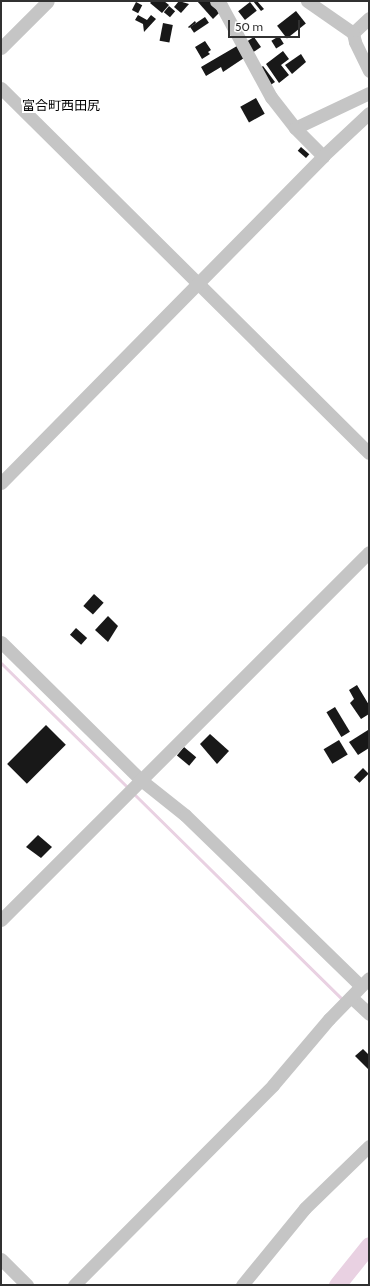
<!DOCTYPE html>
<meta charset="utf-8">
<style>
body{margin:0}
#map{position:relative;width:370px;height:1286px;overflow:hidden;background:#fff;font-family:Cabin,"Noto Sans JP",sans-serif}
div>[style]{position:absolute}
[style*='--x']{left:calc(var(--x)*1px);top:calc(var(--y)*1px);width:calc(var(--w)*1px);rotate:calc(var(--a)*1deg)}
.stream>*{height:3px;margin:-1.5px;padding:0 1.5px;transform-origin:1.5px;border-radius:1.5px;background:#e9d1e2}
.river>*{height:17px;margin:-8.5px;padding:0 8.5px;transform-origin:8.5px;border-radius:8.5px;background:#e9d1e2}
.building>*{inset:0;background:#181818;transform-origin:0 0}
.minor>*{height:13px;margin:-6.5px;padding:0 6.5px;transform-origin:6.5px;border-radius:6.5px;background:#c5c5c5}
span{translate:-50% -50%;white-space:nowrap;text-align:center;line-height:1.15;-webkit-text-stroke:4px #fff;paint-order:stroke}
.quarter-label{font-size:13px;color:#000}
.frame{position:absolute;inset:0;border:2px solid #313131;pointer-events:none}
.scale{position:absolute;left:228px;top:20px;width:72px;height:18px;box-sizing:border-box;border:2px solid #313131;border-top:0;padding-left:5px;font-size:12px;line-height:14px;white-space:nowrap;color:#313131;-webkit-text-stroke:3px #fff;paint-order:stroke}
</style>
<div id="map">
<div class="stream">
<i style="--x:1;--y:663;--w:178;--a:44.5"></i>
<i style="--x:133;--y:793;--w:295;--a:44.6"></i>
</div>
<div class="river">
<i style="--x:337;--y:1285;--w:51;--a:-51.3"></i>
</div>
<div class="building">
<i style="clip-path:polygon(152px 1px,164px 1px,169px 5px,162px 13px,150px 3px)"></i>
<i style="clip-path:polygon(179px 1px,189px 4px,181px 13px,174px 7px)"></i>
<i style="clip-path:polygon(197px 1px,210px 1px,220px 12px,213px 19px)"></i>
<i style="clip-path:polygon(253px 1px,257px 1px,264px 9px,261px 11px)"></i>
<i style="left:136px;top:2px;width:7px;height:9px;rotate:27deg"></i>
<i style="left:250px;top:2px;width:11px;height:15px;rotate:52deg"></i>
<i style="left:169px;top:6px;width:8px;height:8px;rotate:40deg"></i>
<i style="left:296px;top:11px;width:16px;height:24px;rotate:52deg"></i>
<i style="clip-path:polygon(138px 15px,147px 20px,151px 15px,156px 19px,144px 32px,143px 24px,135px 20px)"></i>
<i style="left:205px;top:17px;width:7px;height:18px;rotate:56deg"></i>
<i style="clip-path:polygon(195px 21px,196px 23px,189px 28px,188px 27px)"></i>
<i style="left:163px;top:23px;width:10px;height:18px;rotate:11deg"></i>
<i style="left:279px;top:36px;width:9px;height:9px;rotate:58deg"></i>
<i style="clip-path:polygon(254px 37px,261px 47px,252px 53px,246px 42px)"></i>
<i style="clip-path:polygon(205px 41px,211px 50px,208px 52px,210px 54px,202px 59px,195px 47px)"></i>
<i style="clip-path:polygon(237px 46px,244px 58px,223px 72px,221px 67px,206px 76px,201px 67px)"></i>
<i style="clip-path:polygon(283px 51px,289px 59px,281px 65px,289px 75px,279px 83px,266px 64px)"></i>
<i style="clip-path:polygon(301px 54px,306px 62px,292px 74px,285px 65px)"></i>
<i style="clip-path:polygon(263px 66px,275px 82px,269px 86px,259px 69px)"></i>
<i style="left:256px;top:98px;width:18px;height:18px;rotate:61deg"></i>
<i style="left:301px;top:147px;width:11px;height:5px;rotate:41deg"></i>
<i style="left:94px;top:594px;width:13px;height:16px;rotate:42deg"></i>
<i style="clip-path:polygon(108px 616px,118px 626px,108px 642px,95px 630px)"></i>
<i style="left:76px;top:628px;width:15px;height:9px;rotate:42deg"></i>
<i style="clip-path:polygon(357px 685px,369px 705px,369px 714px,361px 719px,350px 703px,354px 699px,349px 690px)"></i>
<i style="left:335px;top:707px;width:29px;height:10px;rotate:59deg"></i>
<i style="left:46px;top:725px;width:28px;height:55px;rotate:45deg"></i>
<i style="clip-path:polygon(368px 730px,369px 748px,358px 755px,349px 742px)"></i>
<i style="clip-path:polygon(210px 734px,229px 751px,217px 764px,200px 744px)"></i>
<i style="left:339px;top:740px;width:17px;height:18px;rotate:59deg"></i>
<i style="left:184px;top:747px;width:16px;height:11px;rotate:40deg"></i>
<i style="left:363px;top:768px;width:8px;height:13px;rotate:45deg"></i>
<i style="clip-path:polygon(38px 835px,52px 847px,41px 858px,26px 847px)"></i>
<i style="clip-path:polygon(363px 1049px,369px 1055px,369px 1070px,355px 1056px)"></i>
</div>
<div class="minor">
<i style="--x:216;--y:1;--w:6;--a:39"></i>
<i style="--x:221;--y:5;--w:105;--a:61.5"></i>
<i style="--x:271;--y:97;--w:39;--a:52"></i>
<i style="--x:295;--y:128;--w:82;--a:-25.3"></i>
<i style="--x:307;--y:1;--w:56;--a:34.8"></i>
<i style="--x:369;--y:18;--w:22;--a:137"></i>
<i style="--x:353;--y:33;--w:9;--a:77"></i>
<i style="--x:355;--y:42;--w:32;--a:64"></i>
<i style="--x:1;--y:48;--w:66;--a:-45"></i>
<i style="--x:1;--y:88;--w:518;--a:44.77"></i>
<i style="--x:295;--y:128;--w:40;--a:45"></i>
<i style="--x:1;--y:483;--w:459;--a:-45.4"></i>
<i style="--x:323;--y:156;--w:63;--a:-43.1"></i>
<i style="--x:1;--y:642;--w:197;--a:44.6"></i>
<i style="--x:141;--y:780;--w:56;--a:38.5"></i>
<i style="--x:185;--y:815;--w:245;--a:44.2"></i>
<i style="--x:1;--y:920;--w:520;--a:-45"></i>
<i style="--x:351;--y:997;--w:25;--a:43"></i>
<i style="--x:1;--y:1259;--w:37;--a:45"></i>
<i style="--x:74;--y:1285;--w:282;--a:-45.1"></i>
<i style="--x:273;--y:1085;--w:87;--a:-49.7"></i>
<i style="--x:329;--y:1019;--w:57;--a:-45.7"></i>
<i style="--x:242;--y:1285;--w:99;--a:-50.7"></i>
<i style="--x:305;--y:1208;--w:89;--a:-44.1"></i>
</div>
<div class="quarter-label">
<span style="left:61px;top:105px">富合町西田尻</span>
</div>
<div class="frame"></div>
<div class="scale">50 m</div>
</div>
